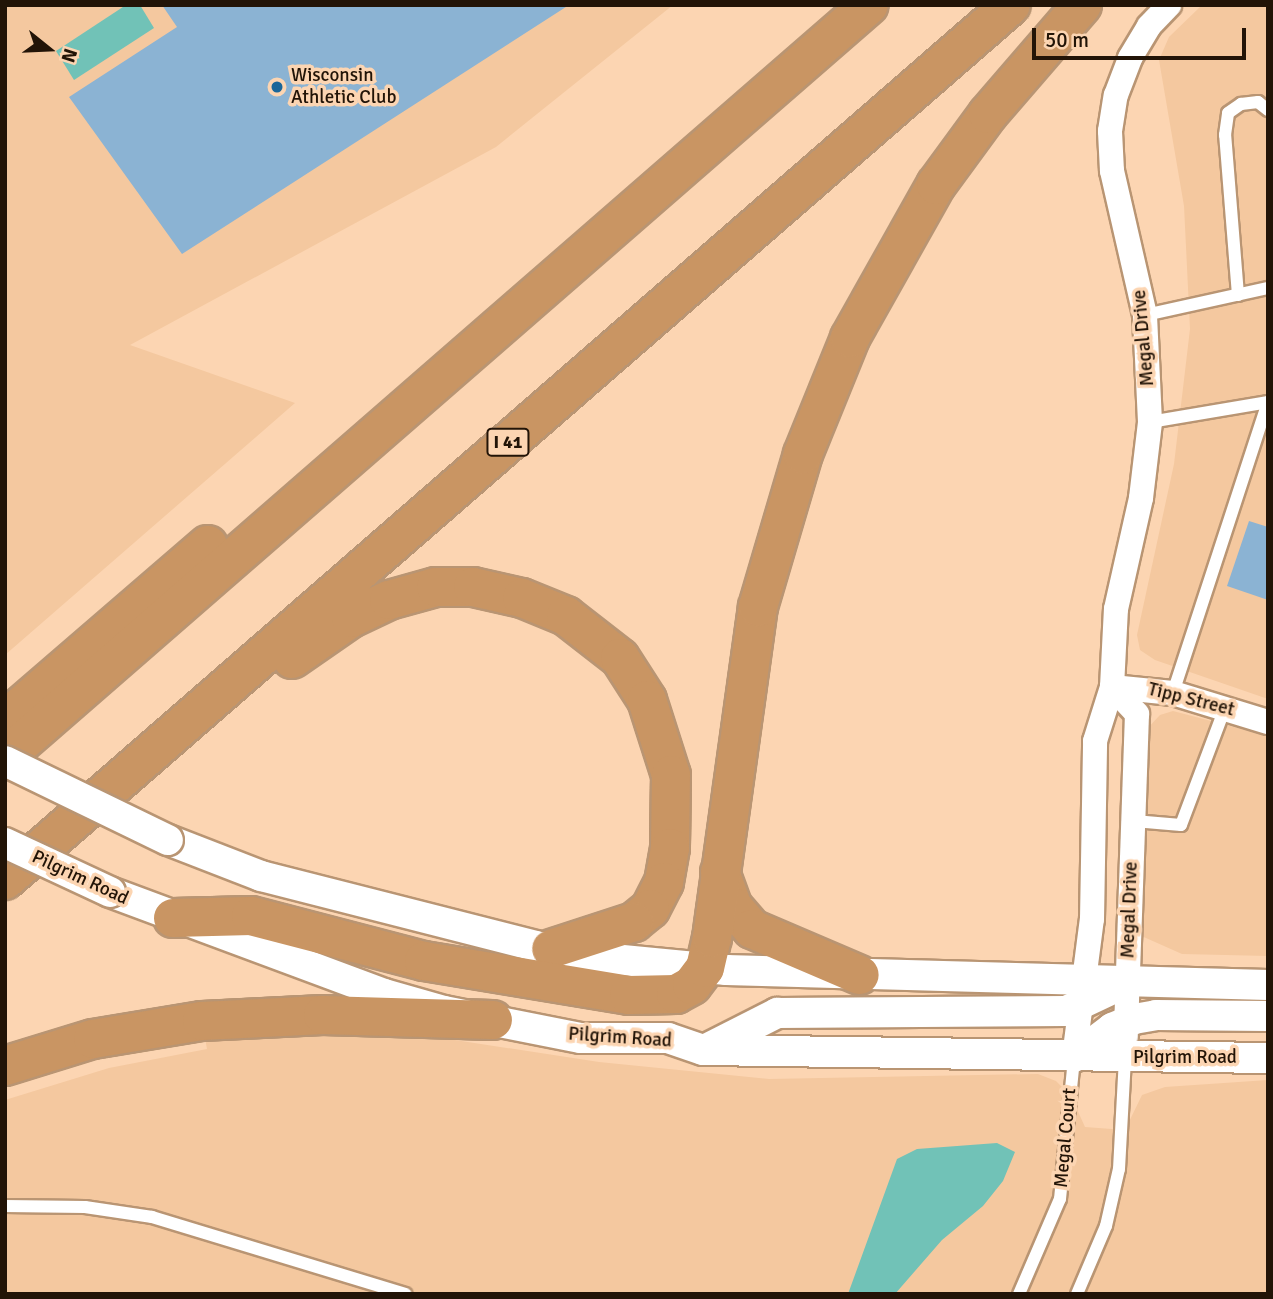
<!DOCTYPE html>
<style>
body{margin:0}
#map{position:relative;width:1273px;height:1299px;overflow:hidden;background:#fcd5b2;font-family:Signika,sans-serif}
div>[style]{position:absolute}
[style*='--x']{left:calc(var(--x)*1px);top:calc(var(--y)*1px);width:calc(var(--w)*1px);rotate:calc(var(--a)*1deg)}
.built>*{inset:0;background:#f4c89f}
.water>*{inset:0;background:#71c2b7}
.building>*{inset:0;background:#8bb3d3}
.roads{filter:drop-shadow(2px 0 #b99573) drop-shadow(-2px 0 #b99573) drop-shadow(0 2px #b99573) drop-shadow(0 -2px #b99573)}
.service>*{height:12px;margin:-6px;padding:0 6px;transform-origin:6px;border-radius:6px;background:#fff}
.minor>*{height:24px;margin:-12px;padding:0 12px;transform-origin:12px;border-radius:12px;background:#fff}
.tertiary>*{height:30px;margin:-15px;padding:0 15px;transform-origin:15px;border-radius:15px;background:#fff}
.motorway>*{height:38px;margin:-19px;padding:0 19px;transform-origin:19px;border-radius:19px;background:#c99563}
.bridges{filter:drop-shadow(2px 0 #b99573) drop-shadow(-2px 0 #b99573) drop-shadow(0 2px #b99573) drop-shadow(0 -2px #b99573)}
.tertiary-bridge>*{height:30px;margin:-15px;padding:0 15px;transform-origin:15px;border-radius:15px;background:#fff}
.dots>*{width:19px;height:19px;translate:-50% -50%;box-sizing:border-box;border:4px solid #fcd5b2;border-radius:50%}
span{translate:-50% -50%;white-space:nowrap;text-align:center;line-height:1.15;-webkit-text-stroke:7px #fcd5b2;paint-order:stroke}
.shield-label span{padding:2px 5px;background:#fcd5b2;border:2px solid;border-radius:5px;-webkit-text-stroke-width:0}
.shield-label{font-size:18px;color:#221407;font-weight:700}
.poi-label{font-size:19px;color:#221407}
.left{translate:0 -50%;text-align:left}
.street-label{font-size:19px;color:#221407}
.frame{position:absolute;inset:0;border:7px solid #221407;pointer-events:none}
.north{position:absolute;left:14px;top:14px;width:70px;height:70px;-webkit-text-stroke:5px #fcd5b2;paint-order:stroke;rotate:108deg;font-size:19px;font-weight:700;line-height:28px;text-align:center;color:#221407}
.north::after{content:'';display:block;margin:auto;width:24px;height:32px;background:#221407;clip-path:polygon(50% 0,100% 100%,50% 72%,0 100%)}
.scale{position:absolute;left:1032px;top:28px;width:214px;height:32px;box-sizing:border-box;border:4px solid #221407;border-top:0;padding-left:9px;font-size:21px;line-height:24px;white-space:nowrap;color:#221407;-webkit-text-stroke:5px #fcd5b2;paint-order:stroke}
</style>
<div id="map">
<div class="built">
<i style="clip-path:polygon(5px 5px,673px 5px,496px 147px,130px 345px,295px 403px,5px 655px)"></i>
<i style="clip-path:polygon(1202px 5px,1268px 5px,1268px 699px,1155px 660px,1140px 650px,1137px 635px,1174px 464px,1190px 329px,1184px 206px,1159px 60px,1169px 37px)"></i>
<i style="clip-path:polygon(1173px 711px,1268px 736px,1268px 956px,1182px 954px,1137px 934px,1146px 730px,1160px 715px)"></i>
<i style="clip-path:polygon(203px 1028px,416px 1034px,599px 1062px,769px 1079px,1038px 1074px,1056px 1081px,1071px 1096px,1085px 1127px,1125px 1130px,1142px 1095px,1165px 1087px,1268px 1080px,1268px 1294px,5px 1294px,5px 1100px,109px 1068px,207px 1049px)"></i>
</div>
<div class="water">
<i style="clip-path:polygon(126px 5px,140px 5px,154px 28px,74px 80px,56px 51px)"></i>
<i style="clip-path:polygon(997px 1143px,1015px 1152px,1003px 1181px,983px 1206px,942px 1240px,895px 1294px,848px 1294px,897px 1159px,917px 1149px)"></i>
</div>
<div class="building">
<i style="clip-path:polygon(162px 5px,569px 5px,182px 254px,69px 97px,177px 27px)"></i>
<i style="clip-path:polygon(1249px 521px,1268px 527px,1268px 600px,1227px 586px)"></i>
</div>
<div class="roads">
<div class="service">
<i style="--x:1238;--y:295;--w:161;--a:-94.6"></i>
<i style="--x:1225;--y:135;--w:22;--a:-82"></i>
<i style="--x:1228;--y:113;--w:16;--a:-35"></i>
<i style="--x:1241;--y:104;--w:17;--a:-7"></i>
<i style="--x:1258;--y:102;--w:13;--a:39"></i>
<i style="--x:1145;--y:315;--w:126;--a:-12.4"></i>
<i style="--x:1150;--y:422;--w:120;--a:-9.6"></i>
<i style="--x:1268;--y:402;--w:306;--a:108.1"></i>
<i style="--x:1134;--y:821;--w:47;--a:4.9"></i>
<i style="--x:1181;--y:825;--w:125;--a:-69.4"></i>
<i style="--x:5;--y:1206;--w:80;--a:0.7"></i>
<i style="--x:85;--y:1207;--w:68;--a:8.5"></i>
<i style="--x:152;--y:1217;--w:265;--a:16.9"></i>
<i style="--x:1019;--y:1294;--w:103;--a:-66.7"></i>
<i style="--x:1060;--y:1199;--w:142;--a:-84.3"></i>
<i style="--x:1077;--y:1294;--w:74;--a:-66.9"></i>
<i style="--x:1106;--y:1226;--w:58;--a:-77.2"></i>
<i style="--x:1119;--y:1169;--w:111;--a:-86.9"></i>
</div>
<div class="minor">
<i style="--x:1112;--y:687;--w:37;--a:47"></i>
<i style="--x:1137;--y:714;--w:323;--a:92"></i>
<i style="--x:1112;--y:687;--w:61;--a:5.6"></i>
<i style="--x:1173;--y:693;--w:99;--a:17"></i>
<i style="--x:1074;--y:1057;--w:139;--a:-82.6"></i>
<i style="--x:1092;--y:919;--w:178;--a:-89"></i>
<i style="--x:1095;--y:741;--w:57;--a:-72.5"></i>
<i style="--x:1112;--y:687;--w:78;--a:-87.1"></i>
<i style="--x:1116;--y:609;--w:114;--a:-77.3"></i>
<i style="--x:1141;--y:498;--w:77;--a:-83.2"></i>
<i style="--x:1150;--y:422;--w:107;--a:-92.7"></i>
<i style="--x:1145;--y:315;--w:148;--a:-102.9"></i>
<i style="--x:1112;--y:171;--w:40;--a:-92.9"></i>
<i style="--x:1110;--y:131;--w:36;--a:-81"></i>
<i style="--x:1116;--y:95;--w:40;--a:-69"></i>
<i style="--x:1130;--y:58;--w:37;--a:-59"></i>
<i style="--x:1149;--y:26;--w:29;--a:-46"></i>
</div>
<div class="tertiary">
<i style="--x:168;--y:840;--w:100;--a:21.2"></i>
<i style="--x:261;--y:876;--w:283;--a:14.3"></i>
<i style="--x:535;--y:946;--w:68;--a:10.2"></i>
<i style="--x:602;--y:958;--w:125;--a:5.5"></i>
<i style="--x:726;--y:970;--w:542;--a:1.59"></i>
<i style="--x:110;--y:892;--w:292;--a:20.4"></i>
<i style="--x:384;--y:994;--w:62;--a:15.8"></i>
<i style="--x:444;--y:1011;--w:139;--a:11.2"></i>
<i style="--x:580;--y:1038;--w:88;--a:0"></i>
<i style="--x:668;--y:1038;--w:37;--a:19"></i>
<i style="--x:703;--y:1050;--w:565;--a:0.81"></i>
<i style="--x:706;--y:1049;--w:80;--a:-26.9"></i>
<i style="--x:777;--y:1013;--w:289;--a:-0.4"></i>
<i style="--x:1066;--y:1011;--w:68;--a:-25.4"></i>
<i style="--x:1074;--y:1057;--w:48;--a:-37.3"></i>
<i style="--x:1112;--y:1028;--w:24;--a:-22"></i>
<i style="--x:1134;--y:1019;--w:22;--a:-10"></i>
<i style="--x:1156;--y:1015;--w:112;--a:0.5"></i>
</div>
<div class="motorway">
<i style="--x:292;--y:659;--w:72;--a:-34.8"></i>
<i style="--x:351;--y:618;--w:42;--a:-25.3"></i>
<i style="--x:389;--y:600;--w:49;--a:-15.5"></i>
<i style="--x:436;--y:587;--w:37;--a:0"></i>
<i style="--x:473;--y:587;--w:50;--a:12.7"></i>
<i style="--x:522;--y:598;--w:48;--a:22.2"></i>
<i style="--x:566;--y:616;--w:68;--a:37.9"></i>
<i style="--x:620;--y:658;--w:50;--a:57.3"></i>
<i style="--x:647;--y:700;--w:79;--a:72.3"></i>
<i style="--x:671;--y:775;--w:73;--a:90.8"></i>
<i style="--x:670;--y:848;--w:35;--a:100"></i>
<i style="--x:664;--y:882;--w:30;--a:117"></i>
<i style="--x:650;--y:909;--w:21;--a:141"></i>
<i style="--x:634;--y:922;--w:87;--a:162"></i>
<i style="--x:5;--y:720;--w:268;--a:-40.8"></i>
<i style="--x:5;--y:757;--w:1145;--a:-41.04"></i>
<i style="--x:720;--y:872;--w:37;--a:70"></i>
<i style="--x:733;--y:907;--w:29;--a:49"></i>
<i style="--x:752;--y:929;--w:117;--a:23.1"></i>
<i style="--x:5;--y:880;--w:1333;--a:-41.02"></i>
<i style="--x:173;--y:918;--w:78;--a:-1.5"></i>
<i style="--x:251;--y:916;--w:179;--a:14.6"></i>
<i style="--x:424;--y:961;--w:208;--a:9.4"></i>
<i style="--x:629;--y:995;--w:47;--a:-1.2"></i>
<i style="--x:676;--y:994;--w:18;--a:-29"></i>
<i style="--x:692;--y:985;--w:21;--a:-53"></i>
<i style="--x:705;--y:968;--w:31;--a:-77"></i>
<i style="--x:712;--y:938;--w:334;--a:-82.1"></i>
<i style="--x:758;--y:607;--w:159;--a:-73.6"></i>
<i style="--x:803;--y:454;--w:125;--a:-67.9"></i>
<i style="--x:850;--y:338;--w:176;--a:-60.7"></i>
<i style="--x:936;--y:185;--w:88;--a:-53.8"></i>
<i style="--x:988;--y:114;--w:144;--a:-49.2"></i>
<i style="--x:5;--y:1066;--w:92;--a:-17.1"></i>
<i style="--x:93;--y:1039;--w:110;--a:-9.4"></i>
<i style="--x:202;--y:1021;--w:121;--a:-2.8"></i>
<i style="--x:323;--y:1015;--w:170;--a:1.7"></i>
</div>
</div>
<div class="bridges">
<div class="tertiary-bridge">
<i style="--x:5;--y:761;--w:181;--a:25.9"></i>
<i style="--x:5;--y:843;--w:116;--a:25"></i>
</div>
</div>
<div class="dots">
<i style="left:277px;top:87px;background:#1b6699"></i>
</div>
<div class="shield-label">
<span style="left:508px;top:442px">I 41</span>
</div>
<div class="poi-label">
<span class="left" style="left:291px;top:87px">Wisconsin<br>Athletic Club</span>
</div>
<div class="street-label">
<span style="left:1144px;top:338px;rotate:-95deg">Megal Drive</span>
<span style="left:1191px;top:700px;rotate:14deg">Tipp Street</span>
<span style="left:80px;top:878px;rotate:25deg">Pilgrim Road</span>
<span style="left:1130px;top:910px;rotate:-88deg">Megal Drive</span>
<span style="left:620px;top:1038px;rotate:4deg">Pilgrim Road</span>
<span style="left:1185px;top:1058px">Pilgrim Road</span>
<span style="left:1066px;top:1138px;rotate:-85deg">Megal Court</span>
</div>
<div class="frame"></div>
<div class="north">N</div>
<div class="scale">50 m</div>
</div>
